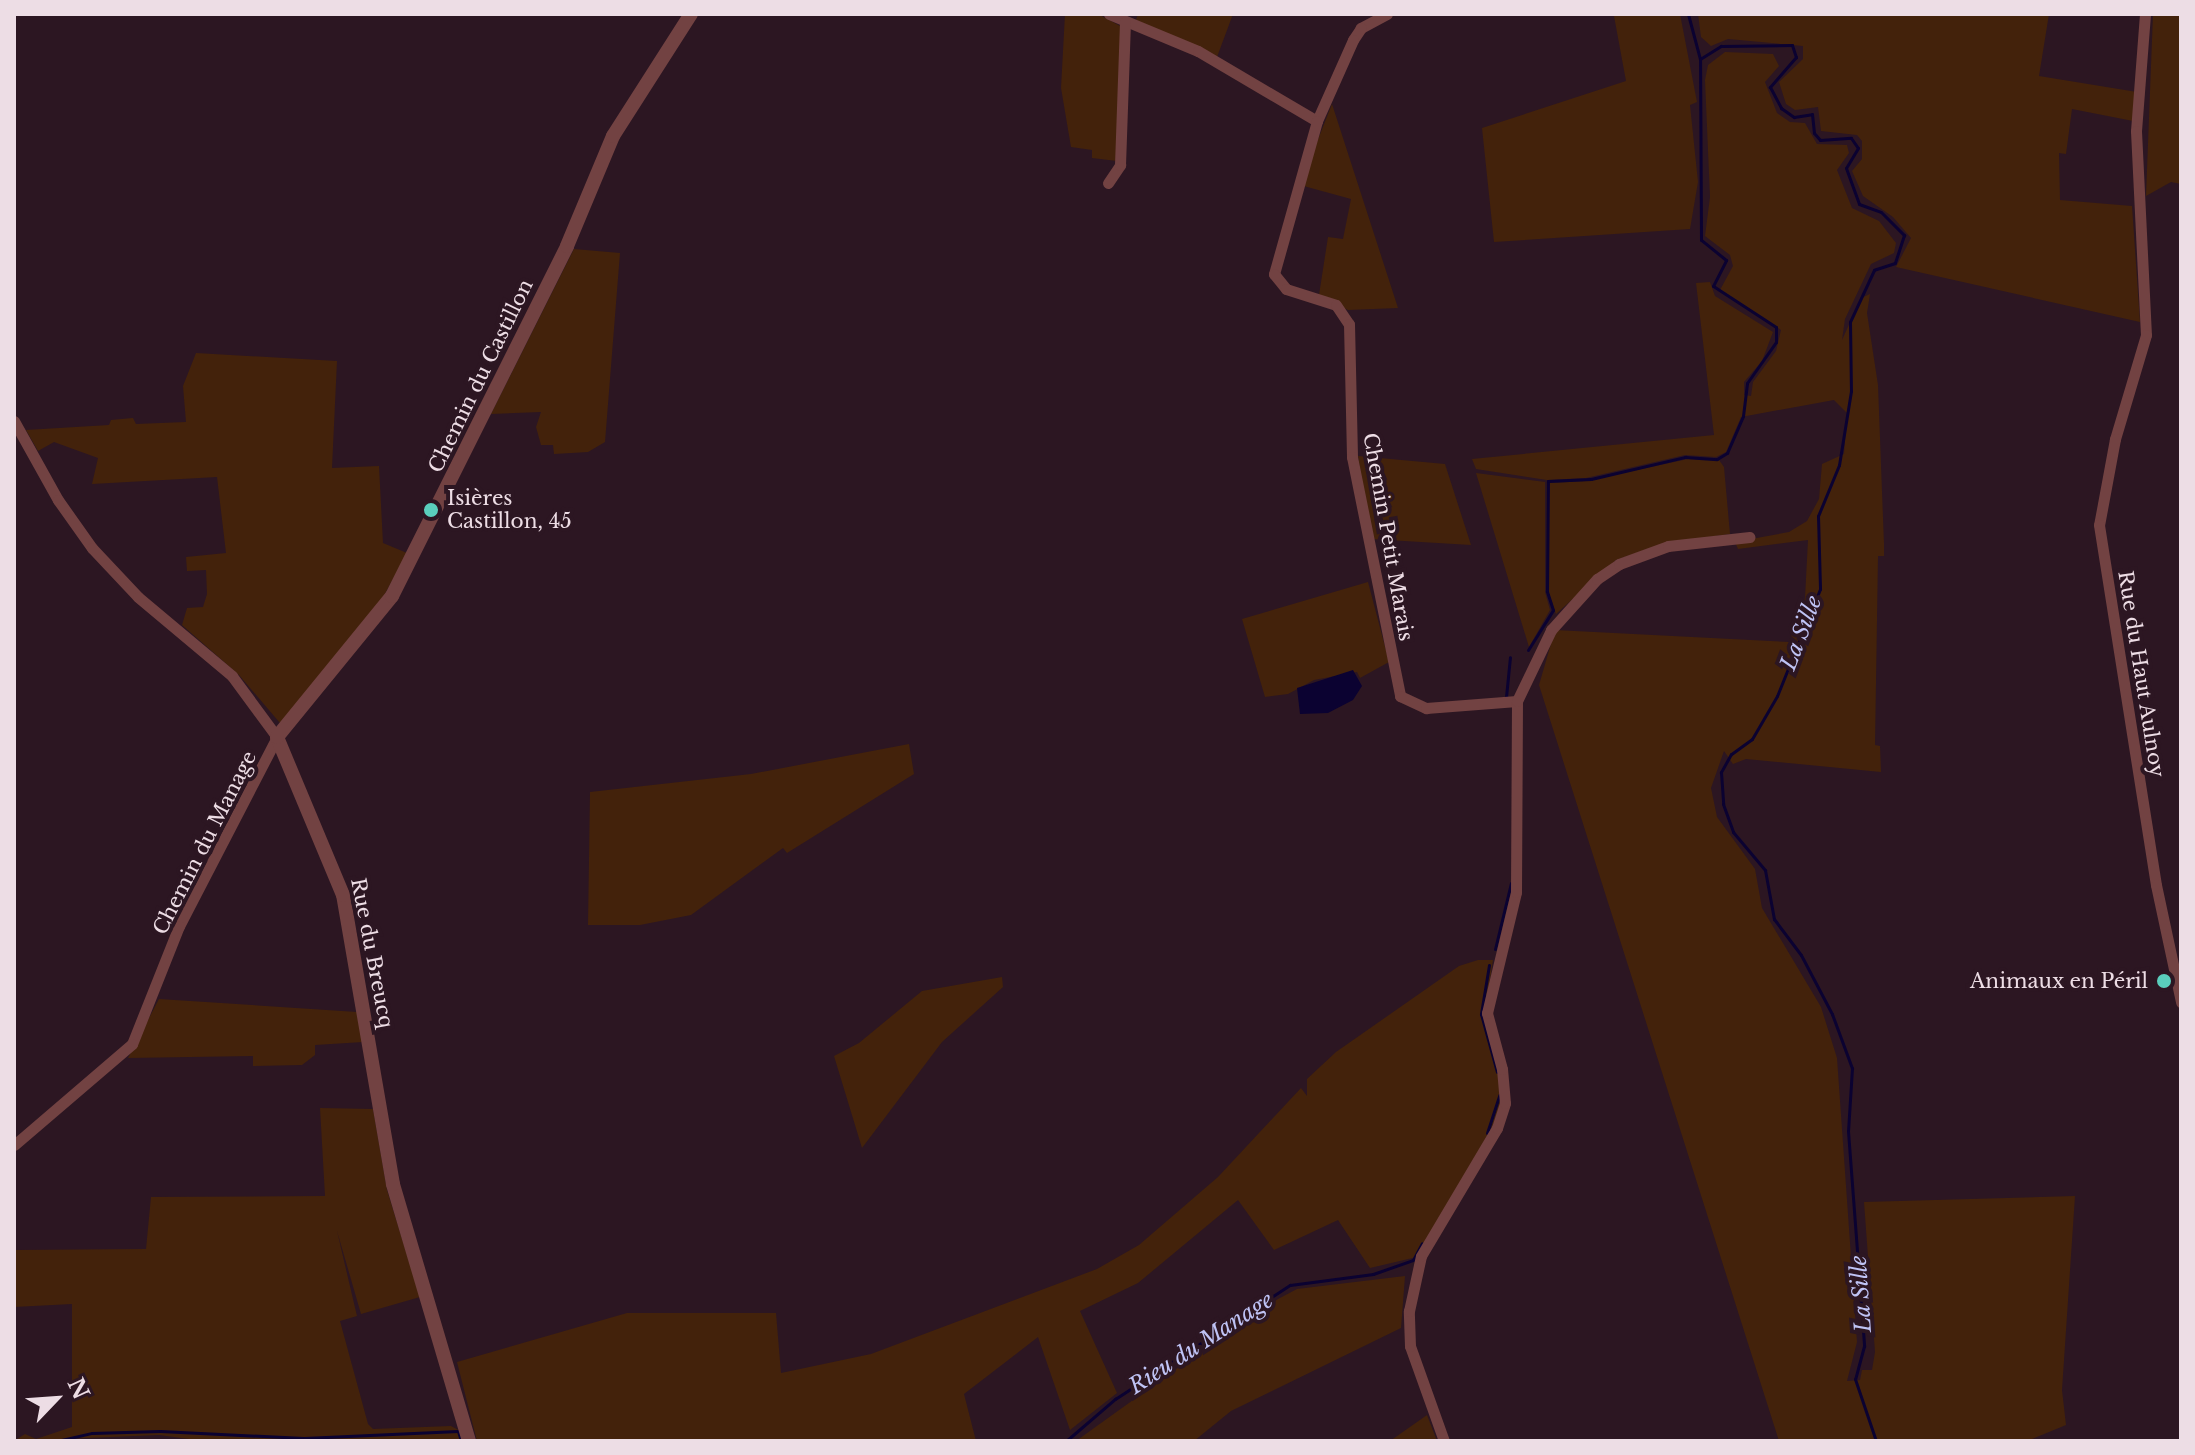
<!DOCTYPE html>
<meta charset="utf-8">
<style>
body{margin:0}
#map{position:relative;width:2195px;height:1455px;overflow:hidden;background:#2c1622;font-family:"Libre Baskerville",serif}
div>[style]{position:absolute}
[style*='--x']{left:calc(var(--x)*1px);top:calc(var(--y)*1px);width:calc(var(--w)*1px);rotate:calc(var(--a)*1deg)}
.green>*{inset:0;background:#43220b}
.water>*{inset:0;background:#0b0231}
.stream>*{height:3px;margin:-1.5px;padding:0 1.5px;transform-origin:1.5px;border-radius:1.5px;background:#0b0231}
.minor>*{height:11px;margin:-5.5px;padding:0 5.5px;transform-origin:5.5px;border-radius:5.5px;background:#724242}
.tertiary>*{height:14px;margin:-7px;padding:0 7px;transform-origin:7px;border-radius:7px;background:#724242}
.dots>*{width:22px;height:22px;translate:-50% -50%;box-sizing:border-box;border:4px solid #2c1622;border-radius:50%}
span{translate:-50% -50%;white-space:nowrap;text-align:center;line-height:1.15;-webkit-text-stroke:8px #2c1622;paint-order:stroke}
.street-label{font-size:20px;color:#eddde5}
.poi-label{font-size:20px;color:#eddde5}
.left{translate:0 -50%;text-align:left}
.right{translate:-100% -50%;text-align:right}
.water-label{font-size:22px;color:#bfc3f5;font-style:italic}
.frame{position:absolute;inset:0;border:16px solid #eddde5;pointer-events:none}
.north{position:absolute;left:16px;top:1359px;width:80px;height:80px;-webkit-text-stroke:6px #2c1622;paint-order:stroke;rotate:65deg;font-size:22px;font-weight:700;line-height:32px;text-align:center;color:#eddde5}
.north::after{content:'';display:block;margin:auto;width:28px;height:36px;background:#eddde5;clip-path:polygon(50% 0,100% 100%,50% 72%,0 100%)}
</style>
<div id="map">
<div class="green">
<i style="clip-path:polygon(1065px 14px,1098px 14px,1122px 27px,1117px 161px,1092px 158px,1092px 150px,1071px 147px,1061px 88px)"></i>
<i style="clip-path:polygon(1138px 14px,1233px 14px,1217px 57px,1136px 20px)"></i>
<i style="clip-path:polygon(1680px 14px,1697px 102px,1690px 105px,1698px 182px,1690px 229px,1494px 242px,1482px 128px,1626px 81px,1614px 16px)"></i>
<i style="clip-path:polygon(1698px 14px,2049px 14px,2039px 76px,2137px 92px,2133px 121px,2072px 109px,2066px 154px,2059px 153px,2060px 200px,2132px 206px,2140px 322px,1896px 267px,1911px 238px,1893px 217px,1863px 196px,1852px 171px,1862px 159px,1862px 141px,1857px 135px,1821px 131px,1818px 107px,1795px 110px,1786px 104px,1779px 82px,1803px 59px,1803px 46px,1728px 39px,1711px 46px,1701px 37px)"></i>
<i style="clip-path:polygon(2153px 14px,2181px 14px,2181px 184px,2171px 182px,2146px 196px)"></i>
<i style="clip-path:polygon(1725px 52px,1773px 54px,1779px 66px,1765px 82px,1777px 113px,1790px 122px,1805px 123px,1817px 144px,1847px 145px,1849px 153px,1837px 170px,1852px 208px,1879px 221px,1896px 243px,1894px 253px,1871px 264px,1845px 319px,1842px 340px,1861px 298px,1870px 294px,1867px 313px,1878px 385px,1884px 544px,1884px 556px,1878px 556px,1875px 745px,1880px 746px,1881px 772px,1746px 759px,1733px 764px,1724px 751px,1711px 788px,1717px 817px,1755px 869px,1762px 908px,1821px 1007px,1837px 1058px,1857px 1342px,1847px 1381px,1860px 1380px,1862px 1370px,1872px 1370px,1875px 1352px,1864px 1202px,2075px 1196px,2062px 1390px,2066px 1425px,2027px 1441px,1779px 1441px,1539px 685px,1555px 630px,1789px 642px,1805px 598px,1808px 540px,1738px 549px,1735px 542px,1789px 532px,1807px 521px,1819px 499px,1822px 464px,1844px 454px,1847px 413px,1834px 400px,1741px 417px,1726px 452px,1716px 457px,1685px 455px,1586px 478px,1547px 480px,1476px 469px,1472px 459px,1714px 435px,1696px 283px,1710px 282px,1715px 296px,1773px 332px,1762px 361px,1744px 382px,1744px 395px,1751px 396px,1753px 382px,1776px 351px,1781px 330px,1720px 290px,1733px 266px,1730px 255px,1705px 236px,1710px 197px,1705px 80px,1708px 65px)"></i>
<i style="clip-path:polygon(1332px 104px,1398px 308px,1348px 310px,1319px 295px,1328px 237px,1343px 239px,1351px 199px,1300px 185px)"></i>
<i style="clip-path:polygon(574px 249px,620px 253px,605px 442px,588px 452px,554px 454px,553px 445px,541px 445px,536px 427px,541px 412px,491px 414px)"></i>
<i style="clip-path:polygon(196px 353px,337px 361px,332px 468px,379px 466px,383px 543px,407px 553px,381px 601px,280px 723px,239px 675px,182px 625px,187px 608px,203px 607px,207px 594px,206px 570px,187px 571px,186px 557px,226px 553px,217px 477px,92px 484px,98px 458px,54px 442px,38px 451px,26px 430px,109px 425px,111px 420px,133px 418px,136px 424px,186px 422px,183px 386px)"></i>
<i style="clip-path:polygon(1358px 456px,1445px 464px,1471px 545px,1371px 539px)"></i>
<i style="clip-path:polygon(1688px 459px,1719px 460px,1724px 467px,1730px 534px,1665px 543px,1616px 560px,1556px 614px,1548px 591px,1549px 483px,1586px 481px)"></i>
<i style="clip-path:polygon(1476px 473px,1545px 482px,1545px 592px,1550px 610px,1529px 647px)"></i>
<i style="clip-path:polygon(1368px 582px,1389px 662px,1360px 678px,1357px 672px,1314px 680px,1288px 694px,1265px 697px,1242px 619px)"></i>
<i style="clip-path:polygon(909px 744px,914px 774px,787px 853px,783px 848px,691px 915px,640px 925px,588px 925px,590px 792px,751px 774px)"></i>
<i style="clip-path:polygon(1478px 960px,1493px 960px,1488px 993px,1505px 1103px,1421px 1256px,1370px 1268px,1338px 1220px,1274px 1250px,1238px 1200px,1138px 1283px,1080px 1311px,1117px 1393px,1070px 1430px,1038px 1337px,964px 1394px,976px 1441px,477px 1441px,457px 1362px,627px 1313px,776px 1313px,781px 1373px,871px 1354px,1097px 1269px,1139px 1245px,1218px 1177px,1301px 1088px,1307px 1096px,1307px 1079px,1336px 1052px,1459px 966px)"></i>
<i style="clip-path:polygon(1002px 977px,1003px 987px,942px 1042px,862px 1148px,834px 1056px,859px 1043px,922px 991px)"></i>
<i style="clip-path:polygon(159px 999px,357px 1012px,363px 1042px,315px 1045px,315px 1055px,302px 1065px,253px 1066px,253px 1056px,128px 1058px)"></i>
<i style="clip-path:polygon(320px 1108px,373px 1109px,387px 1190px,420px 1297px,361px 1314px,337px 1231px,357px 1316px,340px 1321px,368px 1424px,373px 1429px,451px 1426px,462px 1432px,464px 1441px,204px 1441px,159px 1435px,14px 1441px,25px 1434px,36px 1439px,72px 1427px,72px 1304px,14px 1307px,14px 1250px,146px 1249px,151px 1197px,325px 1196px)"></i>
<i style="clip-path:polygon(1405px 1276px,1401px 1328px,1231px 1411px,1194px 1441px,1076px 1441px,1186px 1362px,1187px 1356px,1278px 1299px,1297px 1289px)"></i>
<i style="clip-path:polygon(1427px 1415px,1437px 1441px,1390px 1441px)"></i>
</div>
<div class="water">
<i style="clip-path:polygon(1353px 670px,1362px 686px,1353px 700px,1328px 713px,1300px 714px,1297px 688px)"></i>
</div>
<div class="stream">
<i style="--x:1688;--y:14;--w:47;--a:75.1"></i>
<i style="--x:1700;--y:59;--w:25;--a:-32"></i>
<i style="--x:1721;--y:46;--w:71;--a:-0.8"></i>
<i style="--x:1792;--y:45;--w:13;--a:72"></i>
<i style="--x:1796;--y:57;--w:40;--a:131"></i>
<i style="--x:1770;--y:87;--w:24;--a:62"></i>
<i style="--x:1781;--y:108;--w:16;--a:35"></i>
<i style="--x:1794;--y:117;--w:18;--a:-9"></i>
<i style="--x:1812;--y:114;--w:19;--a:84"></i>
<i style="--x:1814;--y:133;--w:9;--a:49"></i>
<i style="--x:1820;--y:140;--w:31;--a:-4"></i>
<i style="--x:1851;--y:138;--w:12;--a:55"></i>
<i style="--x:1858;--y:148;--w:23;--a:121"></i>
<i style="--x:1846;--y:168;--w:38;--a:70"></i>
<i style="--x:1859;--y:204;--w:23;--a:20"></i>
<i style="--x:1881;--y:212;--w:33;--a:45"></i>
<i style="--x:1904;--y:235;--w:29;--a:108"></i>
<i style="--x:1895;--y:263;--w:22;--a:162"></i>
<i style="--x:1874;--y:270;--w:57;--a:114.8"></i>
<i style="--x:1850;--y:322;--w:69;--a:89.2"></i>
<i style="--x:1851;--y:391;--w:75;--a:99.2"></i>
<i style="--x:1839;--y:465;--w:55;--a:112.4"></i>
<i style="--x:1818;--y:516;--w:73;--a:88.4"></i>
<i style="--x:1820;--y:589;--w:115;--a:111.9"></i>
<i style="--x:1777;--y:696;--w:50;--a:120.2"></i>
<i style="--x:1752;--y:739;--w:26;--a:144"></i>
<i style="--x:1731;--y:754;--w:21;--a:119"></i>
<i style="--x:1721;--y:772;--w:32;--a:86"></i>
<i style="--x:1723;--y:804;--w:30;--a:70"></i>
<i style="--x:1733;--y:832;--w:50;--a:49.9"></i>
<i style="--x:1765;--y:870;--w:50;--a:79.6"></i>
<i style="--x:1774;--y:919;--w:45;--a:53.1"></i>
<i style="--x:1801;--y:955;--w:67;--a:62.3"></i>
<i style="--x:1832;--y:1014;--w:58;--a:69.7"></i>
<i style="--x:1852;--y:1068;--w:63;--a:93.6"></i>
<i style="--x:1848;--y:1131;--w:216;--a:85.7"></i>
<i style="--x:1864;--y:1346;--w:34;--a:105"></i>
<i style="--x:1855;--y:1379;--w:65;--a:71.3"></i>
<i style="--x:1528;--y:650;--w:47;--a:-58"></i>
<i style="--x:1553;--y:610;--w:20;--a:-108"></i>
<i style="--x:1547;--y:591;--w:110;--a:-89.5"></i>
<i style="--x:1548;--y:481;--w:43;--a:-2.7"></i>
<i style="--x:1591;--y:479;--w:97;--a:-13.2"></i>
<i style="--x:1685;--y:457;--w:32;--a:4"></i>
<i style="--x:1717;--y:459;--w:12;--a:-31"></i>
<i style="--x:1727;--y:453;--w:40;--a:-66.6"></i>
<i style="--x:1743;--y:416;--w:33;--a:-83"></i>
<i style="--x:1747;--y:383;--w:50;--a:-54.7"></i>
<i style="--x:1776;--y:342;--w:15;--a:-90"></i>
<i style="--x:1776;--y:327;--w:75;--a:-146.9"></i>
<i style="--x:1713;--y:286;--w:29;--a:-63"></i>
<i style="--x:1726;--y:260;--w:32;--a:-141"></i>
<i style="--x:1701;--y:240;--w:181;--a:-90.3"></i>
<i style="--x:1506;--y:697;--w:40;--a:-84.3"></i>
<i style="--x:1495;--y:949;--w:68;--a:-76.4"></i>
<i style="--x:1489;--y:965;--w:50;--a:99.3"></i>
<i style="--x:1481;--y:1014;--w:60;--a:74.6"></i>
<i style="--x:1487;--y:1133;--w:40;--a:-72"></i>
<i style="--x:57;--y:1441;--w:36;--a:-13"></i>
<i style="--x:92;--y:1433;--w:68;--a:-1.7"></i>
<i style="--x:160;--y:1431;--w:144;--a:2.8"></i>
<i style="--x:304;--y:1438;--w:154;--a:-2.6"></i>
<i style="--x:458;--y:1431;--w:10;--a:73"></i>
<i style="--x:1066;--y:1441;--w:65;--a:-40.6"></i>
<i style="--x:1115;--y:1399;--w:209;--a:-33.1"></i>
<i style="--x:1290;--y:1285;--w:84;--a:-7.5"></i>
<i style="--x:1373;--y:1274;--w:42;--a:-19.3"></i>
<i style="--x:1413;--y:1260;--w:19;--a:-62"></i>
</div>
<div class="minor">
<i style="--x:1109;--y:14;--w:96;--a:22.6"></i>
<i style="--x:1198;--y:51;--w:138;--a:30.5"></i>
<i style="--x:1387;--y:14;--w:30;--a:152"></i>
<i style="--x:1361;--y:28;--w:14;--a:124"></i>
<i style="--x:1353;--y:40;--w:89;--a:114"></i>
<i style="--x:1317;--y:121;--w:159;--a:105.7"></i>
<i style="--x:1274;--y:274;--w:19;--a:51"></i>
<i style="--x:1286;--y:289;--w:52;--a:17.7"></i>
<i style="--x:1336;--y:305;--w:23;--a:56"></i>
<i style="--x:1349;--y:324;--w:133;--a:88.7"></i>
<i style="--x:1352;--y:457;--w:244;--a:78.6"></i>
<i style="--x:1400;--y:696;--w:29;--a:25"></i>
<i style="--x:1426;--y:708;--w:91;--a:-4.4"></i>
<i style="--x:2145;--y:14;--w:117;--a:94.4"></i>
<i style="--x:2136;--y:131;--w:204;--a:87.2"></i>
<i style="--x:2146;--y:335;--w:109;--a:106.6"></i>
<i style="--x:2115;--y:439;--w:87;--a:100.5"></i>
<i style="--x:2099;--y:525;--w:364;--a:81"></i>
<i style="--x:2156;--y:885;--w:120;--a:77.9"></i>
<i style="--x:1108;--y:183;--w:22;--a:-56"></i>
<i style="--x:1120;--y:165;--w:143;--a:-88"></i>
<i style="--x:14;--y:421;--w:90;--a:60.9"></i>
<i style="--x:58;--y:500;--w:59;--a:54.7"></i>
<i style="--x:92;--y:548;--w:67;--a:46.8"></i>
<i style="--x:138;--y:597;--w:123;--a:40"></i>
<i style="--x:232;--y:676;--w:76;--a:53.6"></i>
<i style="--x:277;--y:737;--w:213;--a:117.4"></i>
<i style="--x:179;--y:926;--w:127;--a:111.7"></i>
<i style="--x:132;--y:1044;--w:155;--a:139.4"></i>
<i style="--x:1444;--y:1441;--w:101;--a:-109.7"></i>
<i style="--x:1410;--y:1346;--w:35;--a:-92"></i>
<i style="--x:1409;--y:1311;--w:56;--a:-77.7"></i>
<i style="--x:1421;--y:1256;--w:149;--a:-59.3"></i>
<i style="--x:1497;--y:1128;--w:26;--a:-72"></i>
<i style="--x:1505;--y:1103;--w:34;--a:-95"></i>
<i style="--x:1502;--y:1069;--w:58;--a:-105"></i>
<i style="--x:1487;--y:1013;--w:124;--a:-76.5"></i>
<i style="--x:1516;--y:892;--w:191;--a:-89.7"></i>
<i style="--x:1517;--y:701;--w:79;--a:-64.4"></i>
<i style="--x:1551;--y:630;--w:69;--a:-48"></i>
<i style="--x:1597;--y:579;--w:27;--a:-34"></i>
<i style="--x:1619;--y:564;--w:52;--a:-20.2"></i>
<i style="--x:1668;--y:546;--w:82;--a:-6.3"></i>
</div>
<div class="tertiary">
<i style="--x:469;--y:1441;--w:268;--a:-106.5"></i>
<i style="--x:393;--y:1184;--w:293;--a:-99.8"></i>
<i style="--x:343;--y:895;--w:171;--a:-112.7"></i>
<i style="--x:277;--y:737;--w:182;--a:-50.8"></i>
<i style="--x:392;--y:596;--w:391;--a:-63.4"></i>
<i style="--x:567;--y:246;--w:119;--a:-67.3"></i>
<i style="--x:613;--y:136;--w:145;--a:-57.4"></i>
</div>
<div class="dots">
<i style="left:431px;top:510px;background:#5acebc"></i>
<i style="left:2164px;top:981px;background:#5acebc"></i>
</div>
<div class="street-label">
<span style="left:481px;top:376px;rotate:-64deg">Chemin du Castillon</span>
<span style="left:1388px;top:537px;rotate:80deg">Chemin Petit Marais</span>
<span style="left:2141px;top:674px;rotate:81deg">Rue du Haut Aulnoy</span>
<span style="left:205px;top:843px;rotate:-63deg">Chemin du Manage</span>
<span style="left:372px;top:953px;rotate:79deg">Rue du Breucq</span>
</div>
<div class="poi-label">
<span class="left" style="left:447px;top:510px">Isières<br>Castillon, 45</span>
<span class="right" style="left:2148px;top:981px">Animaux en Péril</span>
</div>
<div class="water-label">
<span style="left:1801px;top:633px;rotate:-69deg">La Sille</span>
<span style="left:1861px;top:1294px;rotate:-94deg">La Sille</span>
<span style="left:1201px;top:1343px;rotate:-33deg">Rieu du Manage</span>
</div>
<div class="frame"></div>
<div class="north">N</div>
</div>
